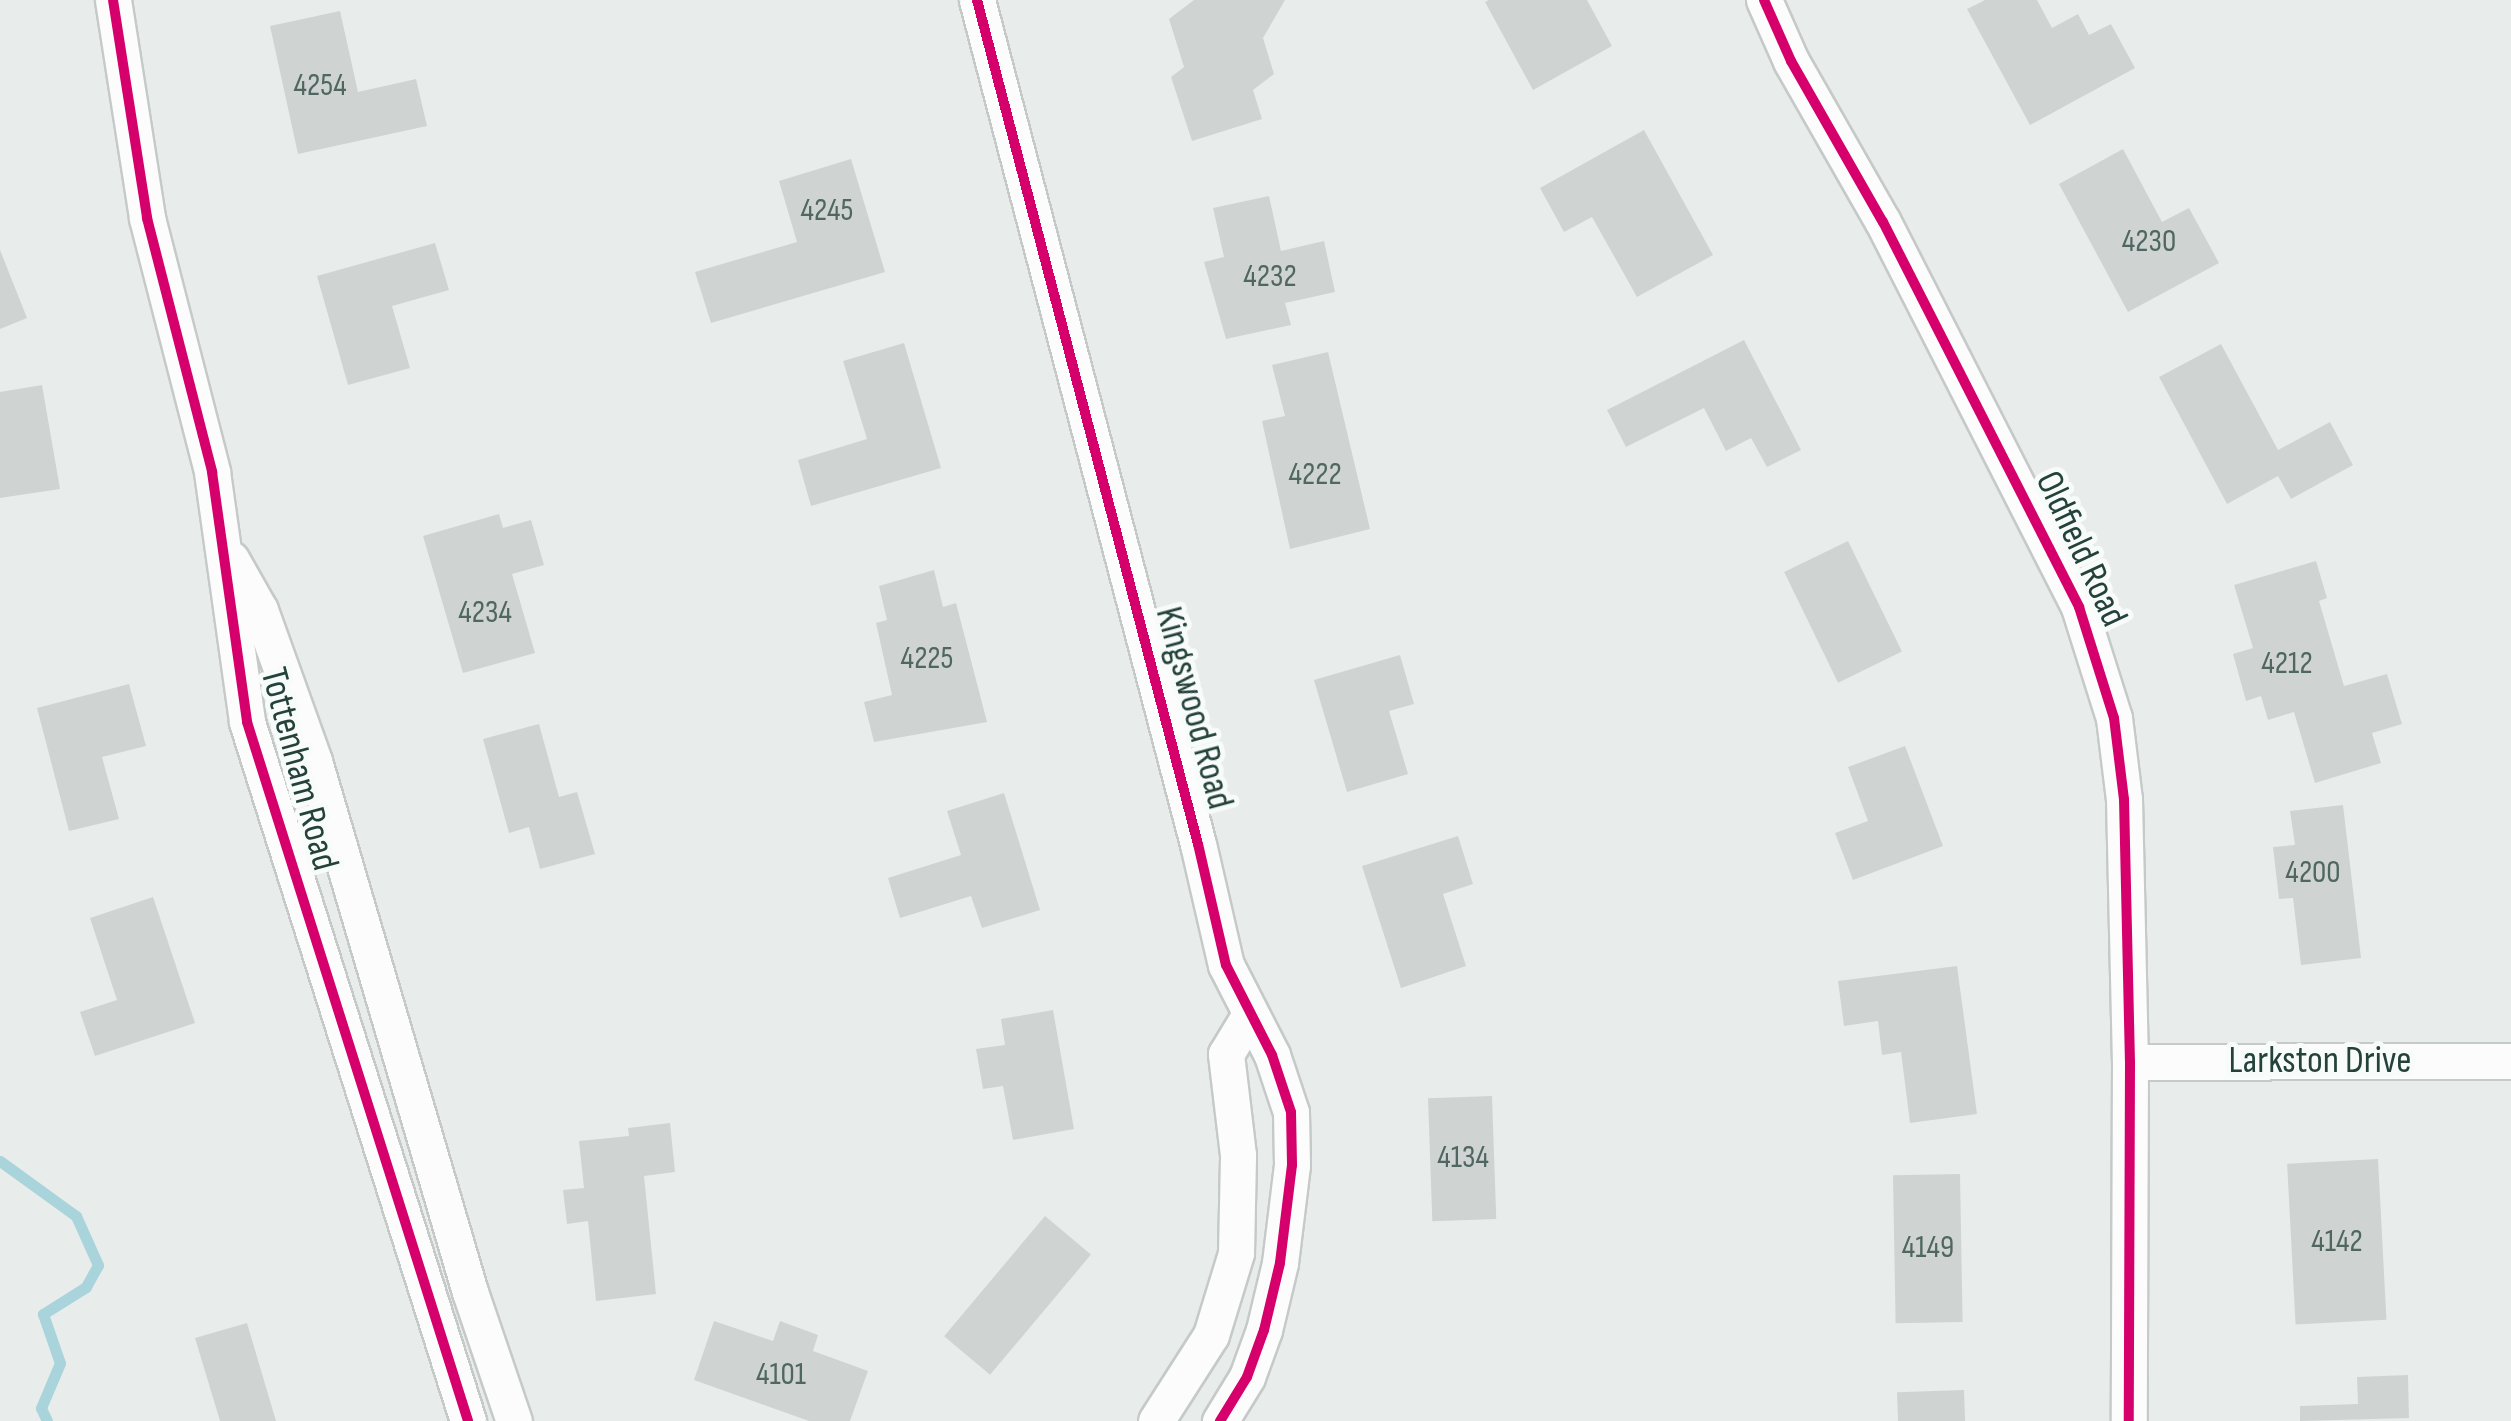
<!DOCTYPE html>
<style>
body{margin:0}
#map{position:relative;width:2511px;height:1421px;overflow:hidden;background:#e8edeb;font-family:"Sofia Sans Condensed",sans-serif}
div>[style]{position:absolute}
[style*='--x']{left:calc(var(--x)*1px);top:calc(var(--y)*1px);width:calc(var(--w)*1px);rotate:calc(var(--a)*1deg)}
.stream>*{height:11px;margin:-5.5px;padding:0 5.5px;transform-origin:5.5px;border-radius:5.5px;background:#a9d4db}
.building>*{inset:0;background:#cfd4d2;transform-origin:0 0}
.roads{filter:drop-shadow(2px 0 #c5cac8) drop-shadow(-2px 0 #c5cac8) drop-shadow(0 2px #c5cac8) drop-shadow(0 -2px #c5cac8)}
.minor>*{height:35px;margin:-17.5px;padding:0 17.5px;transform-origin:17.5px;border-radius:17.5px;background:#fcfcfc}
.cycleway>*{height:10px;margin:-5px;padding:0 5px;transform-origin:5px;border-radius:5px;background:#d6006c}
span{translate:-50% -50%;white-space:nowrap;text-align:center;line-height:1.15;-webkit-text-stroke:10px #f7fbf9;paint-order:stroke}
.number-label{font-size:32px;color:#506761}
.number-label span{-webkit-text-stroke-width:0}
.street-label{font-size:38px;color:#24423a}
</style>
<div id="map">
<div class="stream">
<i style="--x:0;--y:1161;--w:94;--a:35.9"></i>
<i style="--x:76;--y:1216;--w:54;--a:65.8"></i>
<i style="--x:98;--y:1265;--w:25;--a:119"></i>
<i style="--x:86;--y:1287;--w:51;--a:147.9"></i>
<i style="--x:43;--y:1314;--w:52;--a:70.9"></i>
<i style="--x:60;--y:1363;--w:49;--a:112.9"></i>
<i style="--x:41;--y:1408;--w:14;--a:65"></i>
</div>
<div class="building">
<i style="clip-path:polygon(1194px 0,1285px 0,1263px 38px,1274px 74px,1253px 90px,1262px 119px,1192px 141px,1171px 77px,1184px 67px,1169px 19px)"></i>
<i style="clip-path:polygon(1489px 0,1587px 0,1612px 46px,1533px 90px,1485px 2px)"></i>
<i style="clip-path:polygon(1985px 0,2037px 0,2052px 28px,2078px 14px,2089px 35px,2111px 24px,2135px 68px,2030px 125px,1967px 9px)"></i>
<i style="clip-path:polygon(340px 11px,358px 92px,416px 79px,427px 126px,298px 154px,270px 26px)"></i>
<i style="clip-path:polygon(1644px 130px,1713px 255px,1637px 297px,1592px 217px,1564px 232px,1540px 188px)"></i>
<i style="clip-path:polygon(2123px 149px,2162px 222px,2189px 208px,2219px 263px,2128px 312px,2059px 184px)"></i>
<i style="clip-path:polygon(851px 159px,885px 272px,711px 323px,695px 272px,797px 242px,779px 181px)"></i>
<i style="clip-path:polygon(1269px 196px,1281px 251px,1324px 241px,1335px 292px,1285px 303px,1291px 325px,1226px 339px,1204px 262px,1224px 257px,1213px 208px)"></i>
<i style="clip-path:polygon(435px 243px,449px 290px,392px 306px,410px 368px,348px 385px,317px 276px)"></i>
<i style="clip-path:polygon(0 250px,27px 318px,0 329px)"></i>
<i style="clip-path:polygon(1744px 340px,1801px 450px,1767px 467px,1751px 438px,1726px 451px,1704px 408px,1626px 447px,1607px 410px)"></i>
<i style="clip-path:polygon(904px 343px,941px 468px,811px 506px,798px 460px,867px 439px,843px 361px)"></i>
<i style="clip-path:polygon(2221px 344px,2278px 450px,2330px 422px,2353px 465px,2291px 499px,2278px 476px,2227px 504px,2159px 377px)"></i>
<i style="clip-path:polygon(1328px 352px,1370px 529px,1290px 549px,1262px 421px,1285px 416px,1272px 365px)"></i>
<i style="clip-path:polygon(42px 385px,60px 489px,0 498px,0 392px)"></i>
<i style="clip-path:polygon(499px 514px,503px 528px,531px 520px,544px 565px,512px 574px,535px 653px,463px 673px,423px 536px)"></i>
<i style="left:1848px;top:541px;width:123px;height:71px;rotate:64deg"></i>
<i style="clip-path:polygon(2316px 561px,2327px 598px,2319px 601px,2344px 686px,2387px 674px,2402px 724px,2372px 733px,2381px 763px,2315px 783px,2294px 712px,2268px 720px,2261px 696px,2246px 701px,2233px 654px,2253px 648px,2234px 585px)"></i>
<i style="clip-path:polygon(934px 570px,943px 607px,956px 603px,987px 722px,874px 742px,864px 702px,892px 695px,876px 623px,887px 620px,879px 586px)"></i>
<i style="clip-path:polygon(1400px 655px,1414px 704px,1389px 711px,1408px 774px,1347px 792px,1314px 680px)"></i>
<i style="clip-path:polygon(129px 684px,146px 746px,102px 757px,119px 819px,69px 831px,37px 708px)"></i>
<i style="clip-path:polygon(539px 724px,559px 797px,577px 792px,595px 854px,540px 869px,529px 827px,509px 833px,483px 739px)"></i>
<i style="clip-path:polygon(1905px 746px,1943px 846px,1853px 880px,1835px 833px,1868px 821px,1848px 767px)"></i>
<i style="clip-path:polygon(1004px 793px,1040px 910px,982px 928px,971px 896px,900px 918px,888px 878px,961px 855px,947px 811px)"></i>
<i style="clip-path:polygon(2343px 805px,2361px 958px,2301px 965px,2293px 898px,2279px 899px,2273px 847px,2295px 845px,2290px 811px)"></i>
<i style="clip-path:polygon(1458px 836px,1473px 884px,1443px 894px,1466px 966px,1401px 988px,1362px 866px)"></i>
<i style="clip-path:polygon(153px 897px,195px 1023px,95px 1056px,80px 1012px,117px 1000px,90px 918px)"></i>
<i style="clip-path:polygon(1957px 966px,1977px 1114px,1910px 1123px,1901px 1052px,1882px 1055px,1878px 1021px,1844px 1026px,1838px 981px)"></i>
<i style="clip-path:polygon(1053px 1010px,1074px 1129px,1013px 1140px,1003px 1086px,983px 1089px,976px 1049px,1005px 1045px,1001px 1019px)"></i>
<i style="left:1492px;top:1096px;width:123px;height:64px;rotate:88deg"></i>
<i style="clip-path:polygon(670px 1123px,675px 1172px,644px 1176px,656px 1294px,596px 1301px,588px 1221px,567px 1224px,563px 1190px,584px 1188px,579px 1141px,629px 1136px,628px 1128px)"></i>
<i style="left:2378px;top:1159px;width:161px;height:91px;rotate:87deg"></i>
<i style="left:1960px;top:1174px;width:148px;height:67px;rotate:89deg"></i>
<i style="left:1045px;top:1216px;width:60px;height:157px;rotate:40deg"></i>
<i style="clip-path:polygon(714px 1321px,773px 1341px,780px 1321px,818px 1335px,813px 1351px,868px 1371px,850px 1421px,809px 1421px,694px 1380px)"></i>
<i style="clip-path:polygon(247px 1323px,276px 1421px,220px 1421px,195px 1338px)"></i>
<i style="clip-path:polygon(2408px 1375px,2409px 1418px,2300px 1421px,2300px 1406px,2358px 1404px,2357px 1377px)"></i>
<i style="left:1964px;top:1390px;width:31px;height:67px;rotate:88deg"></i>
</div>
<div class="roads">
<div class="minor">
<i style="--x:113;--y:0;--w:221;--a:81.1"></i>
<i style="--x:147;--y:218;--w:262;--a:75.6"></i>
<i style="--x:212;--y:472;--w:252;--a:82"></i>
<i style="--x:247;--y:722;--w:733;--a:72.45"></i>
<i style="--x:977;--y:0;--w:872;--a:75.33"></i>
<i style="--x:1198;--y:844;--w:124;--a:77"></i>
<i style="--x:1226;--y:965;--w:101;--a:62.9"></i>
<i style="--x:1272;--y:1055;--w:60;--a:71.6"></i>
<i style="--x:1291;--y:1112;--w:53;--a:88.9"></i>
<i style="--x:1292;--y:1165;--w:99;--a:97"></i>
<i style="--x:1280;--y:1263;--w:69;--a:103.4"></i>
<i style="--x:1264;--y:1330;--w:50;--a:109.9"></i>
<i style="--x:1247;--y:1377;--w:52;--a:121.5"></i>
<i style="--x:1764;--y:0;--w:67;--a:66.1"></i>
<i style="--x:1791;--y:61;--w:185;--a:60.3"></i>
<i style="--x:1883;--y:222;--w:432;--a:63"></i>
<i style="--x:2079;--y:607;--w:116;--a:72.5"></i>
<i style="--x:2114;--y:718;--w:82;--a:83"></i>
<i style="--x:2124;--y:799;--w:263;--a:88.7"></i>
<i style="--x:2130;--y:1062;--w:359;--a:90.2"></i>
<i style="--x:231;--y:559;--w:59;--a:60.4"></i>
<i style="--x:260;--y:610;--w:160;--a:70.3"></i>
<i style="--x:314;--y:761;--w:553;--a:73.63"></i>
<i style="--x:470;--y:1292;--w:136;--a:71.2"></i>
<i style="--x:2130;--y:1062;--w:381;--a:-0.2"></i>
<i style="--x:1156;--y:1421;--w:102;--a:-57.4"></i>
<i style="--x:1211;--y:1335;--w:86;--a:-73"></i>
<i style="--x:1236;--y:1253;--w:98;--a:-88.8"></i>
<i style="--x:1238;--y:1155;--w:102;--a:-96.8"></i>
<i style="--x:1226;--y:1054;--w:44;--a:-58.8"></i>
</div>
</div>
<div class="cycleway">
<i style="--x:113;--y:0;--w:221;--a:81.1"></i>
<i style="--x:147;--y:218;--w:262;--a:75.6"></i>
<i style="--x:212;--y:472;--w:252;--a:82"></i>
<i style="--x:247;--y:722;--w:733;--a:72.45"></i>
<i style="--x:977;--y:0;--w:872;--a:75.33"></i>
<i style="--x:1198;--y:844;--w:124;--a:77"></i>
<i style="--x:1226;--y:965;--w:101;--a:62.9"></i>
<i style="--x:1272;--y:1055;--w:60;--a:71.6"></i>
<i style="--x:1291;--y:1112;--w:53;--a:88.9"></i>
<i style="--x:1292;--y:1165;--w:99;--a:97"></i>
<i style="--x:1280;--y:1263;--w:69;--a:103.4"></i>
<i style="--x:1264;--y:1330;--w:50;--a:109.9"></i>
<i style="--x:1247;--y:1377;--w:52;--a:121.5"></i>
<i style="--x:1764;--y:0;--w:67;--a:66.1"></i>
<i style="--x:1791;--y:61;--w:185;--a:60.3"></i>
<i style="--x:1883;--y:222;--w:432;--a:63"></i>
<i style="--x:2079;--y:607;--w:116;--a:72.5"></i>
<i style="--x:2114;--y:718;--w:82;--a:83"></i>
<i style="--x:2124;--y:799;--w:263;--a:88.7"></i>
<i style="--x:2130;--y:1062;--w:359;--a:90.2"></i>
</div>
<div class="number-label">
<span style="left:320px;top:86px">4254</span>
<span style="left:827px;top:211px">4245</span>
<span style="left:2149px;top:242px">4230</span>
<span style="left:1270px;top:277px">4232</span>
<span style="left:1315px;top:475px">4222</span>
<span style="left:485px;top:613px">4234</span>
<span style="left:927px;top:659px">4225</span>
<span style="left:2287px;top:664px">4212</span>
<span style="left:2313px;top:873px">4200</span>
<span style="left:1463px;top:1158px">4134</span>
<span style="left:2337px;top:1242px">4142</span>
<span style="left:1928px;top:1248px">4149</span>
<span style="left:781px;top:1375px">4101</span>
</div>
<div class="street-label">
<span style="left:2081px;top:549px;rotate:65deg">Oldfield Road</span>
<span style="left:1194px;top:708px;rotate:75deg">Kingswood Road</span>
<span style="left:299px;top:769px;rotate:75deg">Tottenham Road</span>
<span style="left:2320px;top:1061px">Larkston Drive</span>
</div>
</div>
